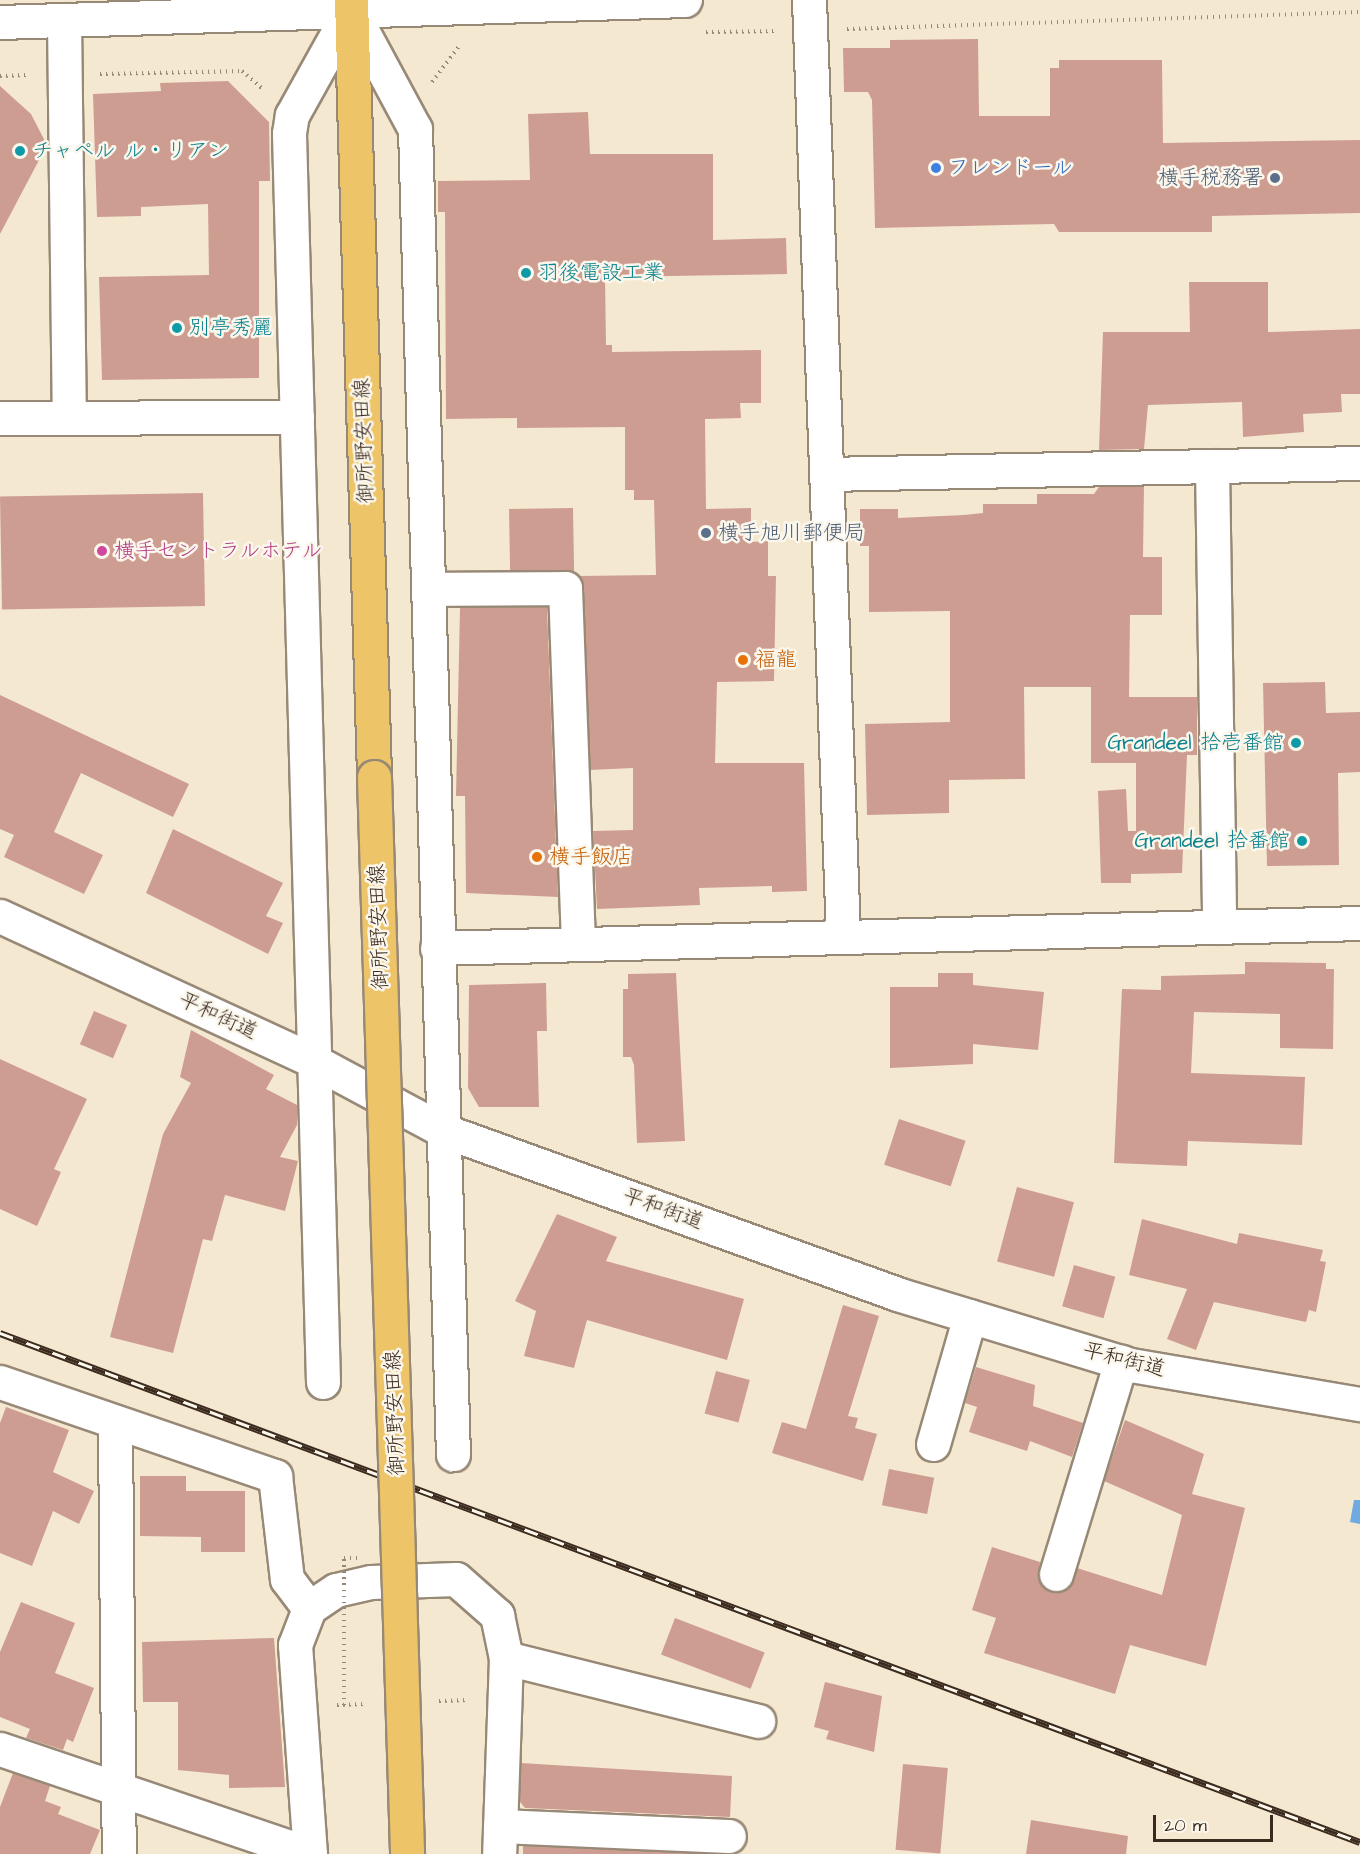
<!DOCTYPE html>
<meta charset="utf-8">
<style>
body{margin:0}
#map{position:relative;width:1360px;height:1854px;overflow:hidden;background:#f5e8d0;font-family:"Architects Daughter","Klee One",sans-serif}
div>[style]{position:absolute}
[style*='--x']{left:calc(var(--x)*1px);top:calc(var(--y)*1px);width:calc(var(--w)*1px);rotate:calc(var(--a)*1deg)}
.water>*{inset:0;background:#6faae0}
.building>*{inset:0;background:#ce9d91;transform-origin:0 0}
.path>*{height:4px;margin-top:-2px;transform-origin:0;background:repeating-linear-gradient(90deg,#988977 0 1.5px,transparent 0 6px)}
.roads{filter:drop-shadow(2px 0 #988977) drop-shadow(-2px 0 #988977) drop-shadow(0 2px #988977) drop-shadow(0 -2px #988977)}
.minor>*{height:33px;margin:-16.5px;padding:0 16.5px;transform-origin:16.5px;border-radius:16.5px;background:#fff}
.major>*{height:33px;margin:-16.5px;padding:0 16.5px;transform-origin:16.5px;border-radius:16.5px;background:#eec469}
.rail>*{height:7px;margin-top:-3.5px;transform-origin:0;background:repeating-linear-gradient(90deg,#fbf7ec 0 14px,#3b2a1e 0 28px);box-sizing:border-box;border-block:2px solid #3b2a1e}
.path-bridge>*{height:4px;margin-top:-2px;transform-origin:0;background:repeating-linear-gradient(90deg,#988977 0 1.5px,transparent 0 6px)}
.bridges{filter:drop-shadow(2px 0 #988977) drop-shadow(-2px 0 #988977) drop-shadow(0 2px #988977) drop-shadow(0 -2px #988977)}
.major-bridge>*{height:33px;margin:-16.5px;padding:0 16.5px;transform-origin:16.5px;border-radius:16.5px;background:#eec469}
.dots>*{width:16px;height:16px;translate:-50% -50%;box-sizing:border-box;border:3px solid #fbf7ec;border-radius:50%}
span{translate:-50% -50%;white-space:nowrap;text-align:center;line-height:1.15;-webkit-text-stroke:5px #fbf7ec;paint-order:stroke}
.culture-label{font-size:21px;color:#0d838f}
.left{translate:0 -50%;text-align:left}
.right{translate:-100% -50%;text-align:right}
.shop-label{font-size:21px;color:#366cbe}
.service-label{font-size:21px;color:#4e5e75}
.street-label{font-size:21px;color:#3b2a1e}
.hotel-label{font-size:21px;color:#b23c85}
.food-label{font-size:21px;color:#c56008}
.scale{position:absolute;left:1153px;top:1815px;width:120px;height:27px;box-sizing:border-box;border:3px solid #3b2a1e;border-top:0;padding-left:8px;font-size:18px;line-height:21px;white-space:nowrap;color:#3b2a1e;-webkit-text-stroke:4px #fbf7ec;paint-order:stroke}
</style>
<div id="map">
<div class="water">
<i style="clip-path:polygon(1354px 1500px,1360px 1500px,1360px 1524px,1350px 1522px)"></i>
</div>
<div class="building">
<i style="clip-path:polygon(978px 39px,979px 116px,1050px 116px,1050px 68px,1059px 68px,1059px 60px,1162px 60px,1163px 143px,1360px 140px,1360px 213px,1212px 216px,1212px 232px,1059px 232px,1054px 224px,875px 228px,872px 100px,868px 92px,844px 92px,843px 48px,890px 48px,890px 40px)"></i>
<i style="clip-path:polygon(228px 81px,269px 122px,270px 181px,259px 181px,259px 378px,102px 380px,99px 277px,209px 275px,208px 204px,141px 207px,141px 216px,97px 217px,93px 94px,161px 91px,160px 83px)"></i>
<i style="clip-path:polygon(0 86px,31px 114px,47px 145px,0 234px)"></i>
<i style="clip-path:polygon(588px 112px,590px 154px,713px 154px,713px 240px,786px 238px,787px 274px,605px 277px,606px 345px,612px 345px,612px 352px,761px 350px,761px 403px,740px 403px,741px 418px,705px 419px,706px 509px,751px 508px,751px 542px,768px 541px,768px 576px,776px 576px,774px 681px,717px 682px,715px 763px,804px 763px,807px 891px,772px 892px,772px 886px,699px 888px,700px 905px,597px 909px,593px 831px,633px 830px,633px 768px,590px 770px,584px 587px,579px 576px,656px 575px,654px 500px,634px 500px,634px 490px,625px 490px,625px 427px,517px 428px,517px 418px,446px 419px,445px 212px,438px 212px,438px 181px,530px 180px,528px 114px)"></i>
<i style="clip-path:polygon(1189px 282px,1268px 282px,1268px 332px,1360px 329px,1360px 394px,1341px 394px,1342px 412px,1303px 414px,1304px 432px,1243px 437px,1242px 402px,1148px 405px,1144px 449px,1099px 450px,1103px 332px,1190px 332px)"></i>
<i style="clip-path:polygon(1144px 486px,1143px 557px,1162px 557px,1162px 615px,1130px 615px,1129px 697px,1197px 697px,1197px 755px,1187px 755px,1182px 873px,1131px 874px,1131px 883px,1101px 883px,1098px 791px,1126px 789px,1128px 831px,1136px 831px,1136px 763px,1091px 763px,1091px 687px,1024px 687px,1025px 779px,949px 780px,949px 813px,867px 815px,865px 724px,950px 722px,950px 611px,869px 612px,869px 546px,860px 546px,860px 509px,898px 509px,898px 518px,964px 515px,983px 513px,983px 504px,1037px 504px,1037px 494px,1094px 494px,1099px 487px)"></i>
<i style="left:203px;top:493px;width:113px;height:203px;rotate:89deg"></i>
<i style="left:573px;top:508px;width:64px;height:64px;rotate:89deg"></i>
<i style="clip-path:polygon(547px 607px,558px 897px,466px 893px,465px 796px,456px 796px,460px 608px)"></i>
<i style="clip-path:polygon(1325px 682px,1326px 713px,1360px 712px,1360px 772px,1338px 773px,1339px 865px,1267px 866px,1263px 683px)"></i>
<i style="clip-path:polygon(0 695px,189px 784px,173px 817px,81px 773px,54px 832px,103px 855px,84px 894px,4px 857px,14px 835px,0 829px)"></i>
<i style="clip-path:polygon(173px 829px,283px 883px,266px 916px,283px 923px,268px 954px,146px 893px)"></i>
<i style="clip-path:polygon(1245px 962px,1326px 963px,1326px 969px,1334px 969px,1333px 1049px,1280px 1048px,1280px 1014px,1194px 1012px,1191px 1073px,1305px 1077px,1302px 1145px,1188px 1141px,1187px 1166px,1114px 1163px,1122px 989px,1161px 990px,1161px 976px,1245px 974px)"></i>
<i style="clip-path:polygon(676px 973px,685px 1141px,637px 1143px,634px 1065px,631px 1057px,623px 1057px,623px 989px,628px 989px,628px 974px)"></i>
<i style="clip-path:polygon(938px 973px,973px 973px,973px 985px,1044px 992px,1038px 1050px,973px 1044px,973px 1064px,890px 1068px,890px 987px,938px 987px)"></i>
<i style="clip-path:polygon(546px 983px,547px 1031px,537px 1031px,539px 1107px,479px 1107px,468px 1088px,469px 985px)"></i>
<i style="left:94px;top:1011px;width:36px;height:36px;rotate:23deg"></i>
<i style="clip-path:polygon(191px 1030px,274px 1075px,266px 1089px,297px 1105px,297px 1125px,280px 1157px,298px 1161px,285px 1211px,225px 1195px,212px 1241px,203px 1239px,173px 1353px,110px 1337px,163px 1134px,191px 1083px,180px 1077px)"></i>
<i style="clip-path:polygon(0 1059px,87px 1099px,54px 1169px,61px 1172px,37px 1226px,0 1209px)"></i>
<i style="left:899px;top:1119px;width:70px;height:48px;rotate:18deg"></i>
<i style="left:1017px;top:1187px;width:59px;height:77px;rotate:15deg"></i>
<i style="clip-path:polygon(557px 1214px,617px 1237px,606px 1261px,744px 1299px,727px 1360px,587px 1320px,574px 1368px,524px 1356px,536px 1311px,515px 1301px)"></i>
<i style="clip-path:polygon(1142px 1219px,1237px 1244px,1239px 1233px,1323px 1250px,1320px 1261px,1326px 1262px,1316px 1312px,1309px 1310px,1306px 1322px,1214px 1302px,1196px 1350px,1167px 1339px,1187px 1289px,1129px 1275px)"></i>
<i style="left:1074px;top:1265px;width:43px;height:43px;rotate:16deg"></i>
<i style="clip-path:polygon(843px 1305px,879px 1316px,848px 1416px,858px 1418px,855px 1428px,877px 1434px,863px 1481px,772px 1453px,782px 1422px,806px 1429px)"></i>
<i style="clip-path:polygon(976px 1367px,1035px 1385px,1033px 1406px,1083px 1423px,1072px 1457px,1030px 1441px,1027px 1451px,969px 1432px,977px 1407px,965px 1403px)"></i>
<i style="left:716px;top:1371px;width:35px;height:44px;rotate:15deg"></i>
<i style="clip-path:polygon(6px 1407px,69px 1430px,53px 1472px,94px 1491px,79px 1524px,53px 1511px,32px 1566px,0 1553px,0 1423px)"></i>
<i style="clip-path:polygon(1125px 1420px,1204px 1454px,1192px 1494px,1245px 1508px,1206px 1666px,1130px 1645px,1115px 1694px,984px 1653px,996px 1618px,972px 1610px,992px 1547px,1040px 1562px,1038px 1579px,1051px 1592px,1068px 1588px,1077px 1568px,1162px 1595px,1182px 1515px,1104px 1481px)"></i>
<i style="left:889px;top:1469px;width:46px;height:37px;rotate:11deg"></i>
<i style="clip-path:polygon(140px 1476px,186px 1476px,186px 1491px,245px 1491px,245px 1552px,201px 1552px,201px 1537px,140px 1536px)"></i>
<i style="clip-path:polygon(21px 1602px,75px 1623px,55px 1673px,94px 1688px,73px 1742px,67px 1739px,63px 1750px,26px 1738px,30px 1729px,0 1717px,0 1652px)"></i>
<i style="left:675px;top:1618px;width:96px;height:39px;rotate:21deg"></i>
<i style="clip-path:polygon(274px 1638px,285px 1787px,229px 1788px,229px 1775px,178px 1770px,178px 1702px,143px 1702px,142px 1642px)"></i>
<i style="clip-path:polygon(825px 1682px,882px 1696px,874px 1752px,826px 1739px,829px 1731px,814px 1727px)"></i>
<i style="clip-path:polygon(521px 1763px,732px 1776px,730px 1817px,525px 1808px,520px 1802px)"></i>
<i style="left:903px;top:1764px;width:45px;height:86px;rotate:5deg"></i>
<i style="clip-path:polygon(13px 1773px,50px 1786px,45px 1801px,61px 1807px,58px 1814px,100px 1830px,90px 1854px,0 1854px,0 1807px)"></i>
<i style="clip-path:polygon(1031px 1820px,1128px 1836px,1126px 1854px,1026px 1854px)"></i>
<i style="clip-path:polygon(523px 1846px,711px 1854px,523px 1854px)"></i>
</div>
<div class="path">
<i style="--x:847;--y:29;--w:513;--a:-1.9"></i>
<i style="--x:706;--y:32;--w:68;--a:-0.8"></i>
<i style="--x:100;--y:74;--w:142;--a:-1.2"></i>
<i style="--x:242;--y:71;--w:28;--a:41"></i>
<i style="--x:0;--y:76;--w:27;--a:-2"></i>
<i style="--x:432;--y:82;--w:46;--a:-52.9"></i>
<i style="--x:439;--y:1701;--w:29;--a:-2"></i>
<i style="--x:337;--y:1705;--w:29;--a:-2"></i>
</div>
<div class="roads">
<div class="minor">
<i style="--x:809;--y:0;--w:936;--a:87.92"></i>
<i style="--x:346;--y:1;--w:145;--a:61.7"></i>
<i style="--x:415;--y:129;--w:1326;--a:88.36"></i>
<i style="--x:64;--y:20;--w:397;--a:89.3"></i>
<i style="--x:0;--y:22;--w:685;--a:-1.84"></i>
<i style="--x:0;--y:418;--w:297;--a:-0.2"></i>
<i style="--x:1212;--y:466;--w:461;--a:89.1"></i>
<i style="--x:826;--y:474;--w:534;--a:-1.18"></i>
<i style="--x:428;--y:589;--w:137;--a:-0.4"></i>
<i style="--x:565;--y:588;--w:355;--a:87.9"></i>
<i style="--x:0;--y:916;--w:346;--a:24.8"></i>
<i style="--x:314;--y:1061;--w:145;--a:28.3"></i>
<i style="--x:442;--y:1130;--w:484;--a:19.8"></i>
<i style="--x:897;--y:1294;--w:245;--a:16.9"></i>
<i style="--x:1131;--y:1365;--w:232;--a:9.7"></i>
<i style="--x:437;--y:948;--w:923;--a:-1.55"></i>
<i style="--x:0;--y:1382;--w:291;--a:18.9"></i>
<i style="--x:275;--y:1476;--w:104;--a:83.4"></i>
<i style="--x:287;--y:1579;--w:36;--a:53"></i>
<i style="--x:323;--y:1382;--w:1249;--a:-91.56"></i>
<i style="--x:289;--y:133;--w:18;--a:-81"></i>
<i style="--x:292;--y:115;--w:132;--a:-60.9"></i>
<i style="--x:115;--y:1424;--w:430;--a:89.5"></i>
<i style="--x:933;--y:1444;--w:133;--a:-73.9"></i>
<i style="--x:1056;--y:1574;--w:222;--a:-73"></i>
<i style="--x:506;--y:1658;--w:260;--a:14"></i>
<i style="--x:0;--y:1749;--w:327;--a:18.7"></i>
<i style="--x:500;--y:1826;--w:229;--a:2.5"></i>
<i style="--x:310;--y:1854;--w:210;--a:-94.1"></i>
<i style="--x:295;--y:1645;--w:40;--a:-69"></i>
<i style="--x:309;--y:1608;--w:32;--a:-34"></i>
<i style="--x:336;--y:1590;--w:36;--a:-13"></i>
<i style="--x:371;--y:1582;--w:85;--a:-2"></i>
<i style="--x:456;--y:1579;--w:55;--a:41.3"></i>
<i style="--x:497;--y:1615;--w:44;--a:78.2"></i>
<i style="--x:506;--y:1658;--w:196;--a:92"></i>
</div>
<div class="major">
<i style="--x:351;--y:0;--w:777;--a:88.3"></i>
</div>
</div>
<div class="rail">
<i style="--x:0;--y:1333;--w:1452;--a:20.52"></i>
</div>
<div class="path-bridge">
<i style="--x:344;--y:1705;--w:147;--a:-90"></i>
<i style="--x:344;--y:1558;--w:13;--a:0"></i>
</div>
<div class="bridges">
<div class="major-bridge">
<i style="--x:374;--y:777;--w:1078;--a:88.24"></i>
</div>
</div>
<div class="dots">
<i style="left:20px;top:151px;background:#0f9aa8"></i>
<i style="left:936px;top:168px;background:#3f7fe0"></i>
<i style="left:1275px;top:178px;background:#5c6f8a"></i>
<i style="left:526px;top:273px;background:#0f9aa8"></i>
<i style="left:177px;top:328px;background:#0f9aa8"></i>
<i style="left:706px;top:533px;background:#5c6f8a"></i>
<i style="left:102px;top:551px;background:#d1479c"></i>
<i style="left:743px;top:660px;background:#e8710a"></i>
<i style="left:1296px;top:743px;background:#0f9aa8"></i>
<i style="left:1302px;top:841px;background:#0f9aa8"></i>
<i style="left:537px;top:857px;background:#e8710a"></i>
</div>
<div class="culture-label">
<span class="left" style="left:32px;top:151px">チャペル ル・リアン</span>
<span class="left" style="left:538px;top:273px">羽後電設工業</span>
<span class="left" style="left:189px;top:328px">別亭秀麗</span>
<span class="right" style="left:1284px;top:743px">Grandeel 拾壱番館</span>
<span class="right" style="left:1290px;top:841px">Grandeel 拾番館</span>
</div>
<div class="shop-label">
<span class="left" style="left:948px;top:168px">フレンドール</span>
</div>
<div class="service-label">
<span class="right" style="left:1263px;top:178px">横手税務署</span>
<span class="left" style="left:718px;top:533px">横手旭川郵便局</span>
</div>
<div class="street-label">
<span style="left:364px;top:441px;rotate:-92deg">御所野安田線</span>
<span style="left:379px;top:927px;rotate:-92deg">御所野安田線</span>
<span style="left:218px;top:1016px;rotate:25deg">平和街道</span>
<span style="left:663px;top:1209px;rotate:20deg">平和街道</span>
<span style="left:1124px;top:1360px;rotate:14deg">平和街道</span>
<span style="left:395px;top:1413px;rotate:-92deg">御所野安田線</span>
</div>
<div class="hotel-label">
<span class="left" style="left:114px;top:551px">横手セントラルホテル</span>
</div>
<div class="food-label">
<span class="left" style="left:755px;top:660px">福龍</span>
<span class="left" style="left:549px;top:857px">横手飯店</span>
</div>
<div class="scale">20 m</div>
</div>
